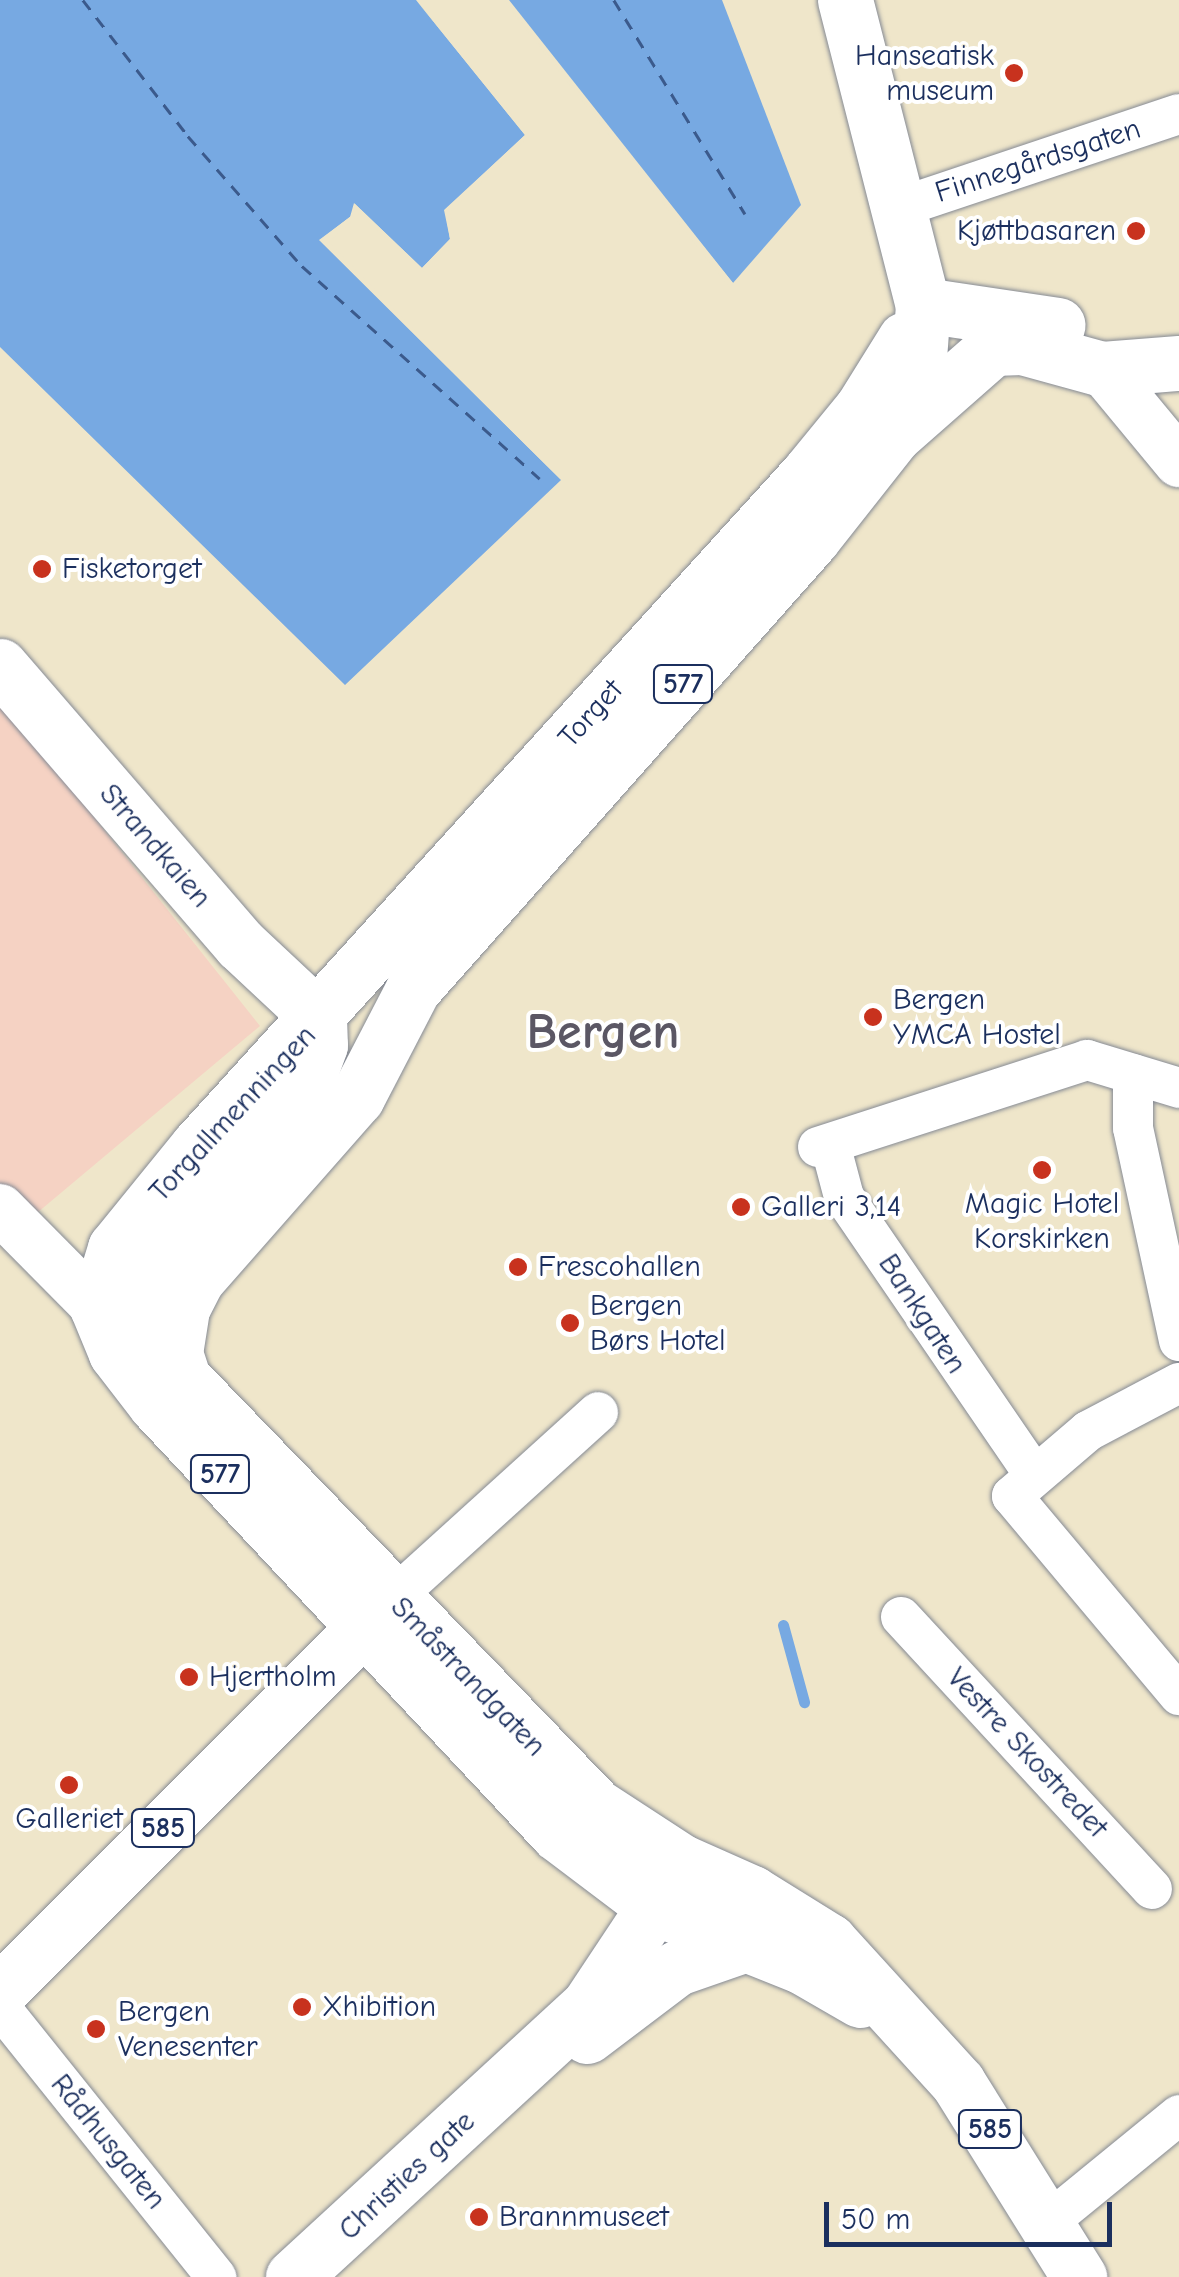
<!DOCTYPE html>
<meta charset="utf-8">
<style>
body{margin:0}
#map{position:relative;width:1179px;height:2277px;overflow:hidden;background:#efe6ca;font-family:"Comic Neue",sans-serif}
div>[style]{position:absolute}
.built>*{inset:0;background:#f5d2c3}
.water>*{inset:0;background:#77a9e2}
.pier>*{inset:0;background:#efe6ca}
.stream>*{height:11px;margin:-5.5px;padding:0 5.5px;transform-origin:5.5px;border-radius:5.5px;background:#77a9e2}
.ferry>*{height:2.5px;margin-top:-1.25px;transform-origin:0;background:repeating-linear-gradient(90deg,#3b5a8c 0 12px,transparent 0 22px)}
.roads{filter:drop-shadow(0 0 2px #858a94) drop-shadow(0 0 2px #858a94)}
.minor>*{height:40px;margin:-20px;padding:0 20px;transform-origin:20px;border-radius:20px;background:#fff}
.tertiary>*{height:50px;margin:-25px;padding:0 25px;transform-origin:25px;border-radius:25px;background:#fff}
.secondary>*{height:55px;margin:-27.5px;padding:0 27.5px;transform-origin:27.5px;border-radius:27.5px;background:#fff}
.primary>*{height:55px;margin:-27.5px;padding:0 27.5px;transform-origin:27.5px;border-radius:27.5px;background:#fff}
.dots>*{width:28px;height:28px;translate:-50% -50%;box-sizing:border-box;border:5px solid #fff;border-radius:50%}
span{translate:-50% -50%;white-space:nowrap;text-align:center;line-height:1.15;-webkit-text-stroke:8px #fff;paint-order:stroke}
.shield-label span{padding:2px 8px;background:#fff;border:2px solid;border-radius:8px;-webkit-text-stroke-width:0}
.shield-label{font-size:28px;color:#1b2f5e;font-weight:700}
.poi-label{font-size:30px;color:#1b2f5e}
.right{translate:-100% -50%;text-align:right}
.left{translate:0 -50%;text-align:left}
.street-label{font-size:30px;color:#1b2f5e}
.town-label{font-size:50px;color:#5b5764;font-weight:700}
.scale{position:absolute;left:824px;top:2202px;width:288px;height:45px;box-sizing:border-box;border:5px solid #1b2f5e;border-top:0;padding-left:12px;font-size:30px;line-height:35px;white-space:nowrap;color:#1b2f5e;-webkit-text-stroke:8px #fff;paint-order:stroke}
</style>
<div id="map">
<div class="built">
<i style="clip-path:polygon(0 699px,260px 1026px,0 1244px)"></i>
</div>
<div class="water">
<i style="clip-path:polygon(0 0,416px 0,525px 135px,445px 210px,450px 239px,422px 268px,355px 204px,351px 216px,320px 240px,561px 480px,345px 685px,0 347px)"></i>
<i style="clip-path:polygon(509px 0,722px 0,801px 205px,733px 283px)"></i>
</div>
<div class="pier">
<i style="clip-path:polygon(416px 0,530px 136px,450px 212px,455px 241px,424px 272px,355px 211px,354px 219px,329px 242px,561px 480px,319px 240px,350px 217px,354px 203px,422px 268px,450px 239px,444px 210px,525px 135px)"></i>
<i style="clip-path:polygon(504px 0,733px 283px,729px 287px,505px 3px)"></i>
</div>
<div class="stream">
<i style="left:783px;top:1625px;width:80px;rotate:74.7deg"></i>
</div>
<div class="ferry">
<i style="left:83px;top:0;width:172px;rotate:52.3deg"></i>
<i style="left:188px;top:136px;width:173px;rotate:48.8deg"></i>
<i style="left:302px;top:266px;width:319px;rotate:41.8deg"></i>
<i style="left:614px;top:0;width:251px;rotate:58.5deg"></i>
</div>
<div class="roads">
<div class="minor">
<i style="left:898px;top:208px;width:296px;rotate:-18.5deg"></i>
<i style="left:1133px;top:1074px;width:54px;rotate:90deg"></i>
<i style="left:1133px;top:1128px;width:218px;rotate:77.8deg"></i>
<i style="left:830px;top:1144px;width:55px;rotate:75.2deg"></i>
<i style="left:844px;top:1197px;width:336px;rotate:55.6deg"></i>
<i style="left:818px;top:1147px;width:283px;rotate:-17.9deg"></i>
<i style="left:1087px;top:1060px;width:96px;rotate:16.9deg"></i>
<i style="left:1179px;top:1383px;width:103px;rotate:152.2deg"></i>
<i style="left:1088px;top:1431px;width:100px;rotate:139.5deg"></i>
<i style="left:1012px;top:1496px;width:260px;rotate:50deg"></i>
<i style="left:392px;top:1599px;width:278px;rotate:-42.2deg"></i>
<i style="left:901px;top:1617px;width:370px;rotate:47.3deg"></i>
<i style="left:0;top:2007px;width:346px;rotate:51.3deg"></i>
<i style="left:1048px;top:2222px;width:169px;rotate:-39.2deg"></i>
</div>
<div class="tertiary">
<i style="left:1102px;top:369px;width:121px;rotate:50.4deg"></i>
<i style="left:0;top:1209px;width:138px;rotate:45.3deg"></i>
</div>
<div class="secondary">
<i style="left:923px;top:305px;width:136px;rotate:8.4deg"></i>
<i style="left:894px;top:435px;width:132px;rotate:-41.3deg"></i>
<i style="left:993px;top:348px;width:29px;rotate:-2deg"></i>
<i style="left:1022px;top:347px;width:83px;rotate:15.4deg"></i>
<i style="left:1102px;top:369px;width:77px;rotate:-4.5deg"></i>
<i style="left:0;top:666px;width:367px;rotate:49.2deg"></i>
<i style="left:240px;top:944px;width:108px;rotate:43.1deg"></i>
<i style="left:319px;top:1018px;width:27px;rotate:88deg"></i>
<i style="left:320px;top:1045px;width:47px;rotate:110deg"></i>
<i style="left:304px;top:1089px;width:201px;rotate:131deg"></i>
<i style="left:172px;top:1241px;width:35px;rotate:119deg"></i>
<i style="left:155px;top:1272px;width:33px;rotate:99deg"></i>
<i style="left:150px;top:1305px;width:39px;rotate:77deg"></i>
<i style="left:159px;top:1343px;width:42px;rotate:55.6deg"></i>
</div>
<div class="primary">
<i style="left:845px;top:0;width:315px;rotate:75.7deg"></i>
<i style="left:923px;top:305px;width:67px;rotate:94.3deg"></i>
<i style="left:918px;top:372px;width:67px;rotate:110.9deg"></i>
<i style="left:894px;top:435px;width:132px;rotate:128.3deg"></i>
<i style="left:812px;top:539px;width:601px;rotate:131.56deg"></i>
<i style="left:413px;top:989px;width:122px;rotate:117.4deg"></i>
<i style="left:357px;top:1097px;width:242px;rotate:131.3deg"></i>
<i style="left:197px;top:1279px;width:34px;rotate:117deg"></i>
<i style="left:182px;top:1309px;width:45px;rotate:99deg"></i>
<i style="left:175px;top:1353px;width:26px;rotate:72deg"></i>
<i style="left:183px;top:1378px;width:595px;rotate:46.02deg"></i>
<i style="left:596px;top:1806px;width:103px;rotate:33.1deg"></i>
<i style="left:682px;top:1862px;width:77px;rotate:23.9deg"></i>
<i style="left:752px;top:1893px;width:91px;rotate:31.9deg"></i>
<i style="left:829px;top:1941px;width:192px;rotate:47.7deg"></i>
<i style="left:958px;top:2083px;width:229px;rotate:58deg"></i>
<i style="left:0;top:1991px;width:512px;rotate:-45deg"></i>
<i style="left:860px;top:2000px;width:68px;rotate:-150deg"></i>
<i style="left:801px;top:1966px;width:156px;rotate:-158.2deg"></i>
<i style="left:656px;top:1908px;width:124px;rotate:-142.9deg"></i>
<i style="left:557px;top:1833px;width:587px;rotate:-133.13deg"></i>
<i style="left:156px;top:1405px;width:66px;rotate:-127.6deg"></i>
<i style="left:116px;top:1353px;width:50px;rotate:-112.4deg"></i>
<i style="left:97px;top:1307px;width:62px;rotate:-73deg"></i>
<i style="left:115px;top:1248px;width:132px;rotate:-50.9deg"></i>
<i style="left:198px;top:1146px;width:908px;rotate:-47.77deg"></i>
<i style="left:808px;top:474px;width:85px;rotate:-50.7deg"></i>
<i style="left:862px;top:408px;width:81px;rotate:-58.1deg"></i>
<i style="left:587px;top:2036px;width:113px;rotate:-37.1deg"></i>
<i style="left:677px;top:1968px;width:70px;rotate:-19.2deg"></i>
<i style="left:293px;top:2277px;width:401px;rotate:-42.6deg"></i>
<i style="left:588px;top:2006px;width:154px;rotate:-56.4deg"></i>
</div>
</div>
<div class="dots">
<i style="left:1014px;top:73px;background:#c8321e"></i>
<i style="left:1136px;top:231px;background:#c8321e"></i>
<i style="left:42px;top:569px;background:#c8321e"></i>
<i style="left:873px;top:1017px;background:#c8321e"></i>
<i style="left:1042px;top:1170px;background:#c8321e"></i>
<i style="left:741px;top:1207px;background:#c8321e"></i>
<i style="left:518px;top:1267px;background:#c8321e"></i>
<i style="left:570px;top:1323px;background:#c8321e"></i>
<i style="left:189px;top:1677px;background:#c8321e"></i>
<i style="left:69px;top:1785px;background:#c8321e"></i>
<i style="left:302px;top:2007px;background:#c8321e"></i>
<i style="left:96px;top:2029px;background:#c8321e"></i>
<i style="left:479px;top:2217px;background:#c8321e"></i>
</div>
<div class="shield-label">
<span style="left:683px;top:684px">577</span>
<span style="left:220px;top:1474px">577</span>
<span style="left:163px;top:1828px">585</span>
<span style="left:990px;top:2129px">585</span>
</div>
<div class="poi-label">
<span class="right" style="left:994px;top:73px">Hanseatisk<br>museum</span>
<span class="right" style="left:1116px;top:231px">Kjøttbasaren</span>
<span class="left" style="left:62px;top:569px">Fisketorget</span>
<span class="left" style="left:893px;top:1017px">Bergen<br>YMCA Hostel</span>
<span style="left:1042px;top:1221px">Magic Hotel<br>Korskirken</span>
<span class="left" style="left:761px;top:1207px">Galleri 3,14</span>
<span class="left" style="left:538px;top:1267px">Frescohallen</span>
<span class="left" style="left:590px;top:1323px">Bergen<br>Børs Hotel</span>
<span class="left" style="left:209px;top:1677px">Hjertholm</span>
<span style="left:69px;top:1819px">Galleriet</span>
<span class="left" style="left:322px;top:2007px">Xhibition</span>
<span class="left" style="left:118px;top:2029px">Bergen<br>Venesenter</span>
<span class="left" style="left:499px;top:2217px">Brannmuseet</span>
</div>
<div class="street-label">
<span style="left:1038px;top:161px;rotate:-18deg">Finnegårdsgaten</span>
<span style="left:591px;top:714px;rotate:-48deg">Torget</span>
<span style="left:155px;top:846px;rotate:49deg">Strandkaien</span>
<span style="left:233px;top:1114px;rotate:-47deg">Torgallmenningen</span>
<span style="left:922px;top:1314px;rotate:57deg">Bankgaten</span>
<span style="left:468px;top:1677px;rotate:46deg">Småstrandgaten</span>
<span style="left:1027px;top:1753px;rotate:47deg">Vestre Skostredet</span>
<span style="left:108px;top:2142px;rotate:51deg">Rådhusgaten</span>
<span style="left:407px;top:2176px;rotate:-43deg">Christies gate</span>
</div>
<div class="town-label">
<span style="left:603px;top:1033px">Bergen</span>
</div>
<div class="scale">50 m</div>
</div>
